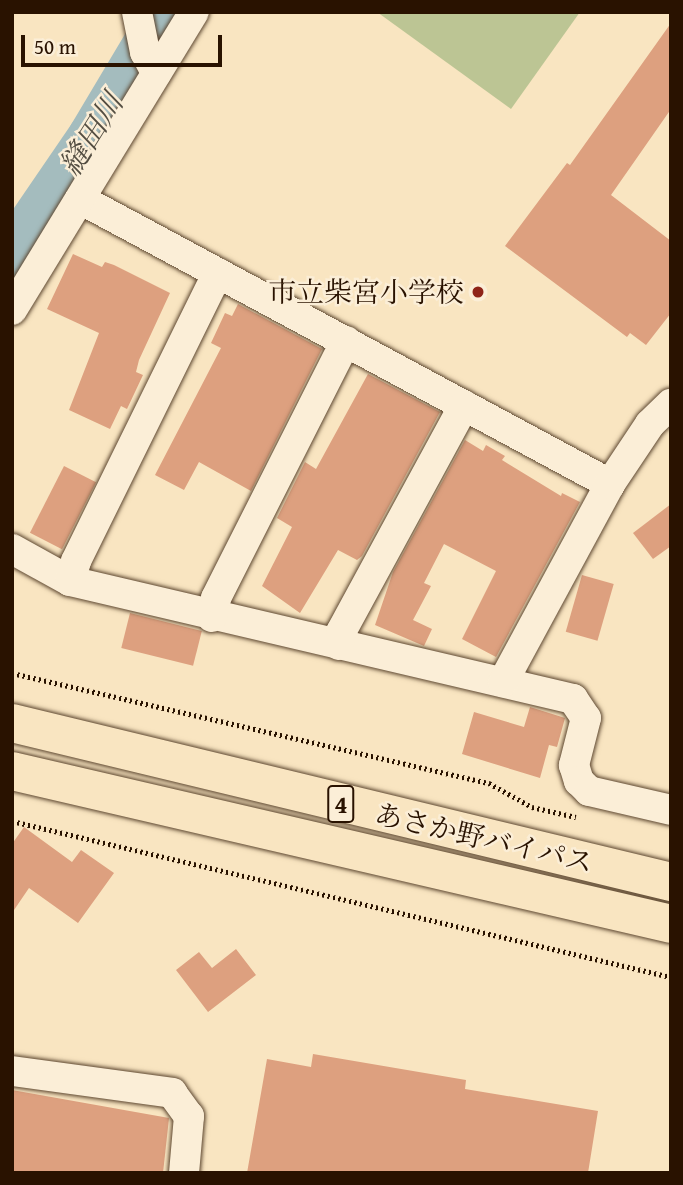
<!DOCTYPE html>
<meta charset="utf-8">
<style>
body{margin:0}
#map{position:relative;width:683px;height:1185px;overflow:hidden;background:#f9e5c1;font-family:"Gentium Book Plus","Noto Serif JP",serif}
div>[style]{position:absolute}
.green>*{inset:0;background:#bcc594}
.river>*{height:49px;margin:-24.5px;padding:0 24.5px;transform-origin:24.5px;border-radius:24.5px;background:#a4bcbe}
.building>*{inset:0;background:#dda07f;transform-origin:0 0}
.path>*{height:4.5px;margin-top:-2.25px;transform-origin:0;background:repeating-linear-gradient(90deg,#291200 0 2px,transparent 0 5.5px)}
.roads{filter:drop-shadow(0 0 2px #5d4730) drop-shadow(0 0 2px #5d4730)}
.minor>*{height:30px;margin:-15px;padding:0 15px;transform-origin:15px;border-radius:15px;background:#fbeed7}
.highway>*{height:38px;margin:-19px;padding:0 19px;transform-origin:19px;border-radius:19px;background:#f9e5c1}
.dots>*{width:19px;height:19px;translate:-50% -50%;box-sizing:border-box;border:4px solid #fbeed7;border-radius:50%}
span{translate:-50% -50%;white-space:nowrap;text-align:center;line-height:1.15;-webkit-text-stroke:5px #fbeed7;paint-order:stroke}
.shield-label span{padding:2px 5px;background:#fbeed7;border:2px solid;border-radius:5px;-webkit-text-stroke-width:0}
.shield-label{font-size:26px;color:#291200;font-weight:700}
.poi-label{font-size:28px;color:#291200}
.right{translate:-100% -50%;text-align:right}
.street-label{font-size:28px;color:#291200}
.water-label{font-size:30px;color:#544e42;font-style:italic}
.frame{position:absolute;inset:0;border:14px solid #291200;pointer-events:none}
.scale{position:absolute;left:21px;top:35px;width:201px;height:32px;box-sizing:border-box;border:4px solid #291200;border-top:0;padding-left:9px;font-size:21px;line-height:24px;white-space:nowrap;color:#291200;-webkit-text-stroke:5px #fbeed7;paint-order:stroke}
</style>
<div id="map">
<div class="green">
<i style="clip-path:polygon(377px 12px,580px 12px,511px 109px)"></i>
</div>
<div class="river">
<i style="left:12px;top:253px;width:142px;rotate:-55.6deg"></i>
<i style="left:92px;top:136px;width:144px;rotate:-59.2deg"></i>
</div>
<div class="building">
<i style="clip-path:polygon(671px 23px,671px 109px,611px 195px,671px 241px,671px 313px,646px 345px,630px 333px,627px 337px,505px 246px,567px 163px,570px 165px)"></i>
<i style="clip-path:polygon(73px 254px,102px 267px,105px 262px,114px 265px,170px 293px,139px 360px,136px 372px,143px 375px,127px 409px,121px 406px,110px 429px,69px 410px,99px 333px,47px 309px)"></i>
<i style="clip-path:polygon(238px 304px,322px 349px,251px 491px,199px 462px,184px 490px,155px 475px,221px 348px,211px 343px,225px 313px,232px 316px)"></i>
<i style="clip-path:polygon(368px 374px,440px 412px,362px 556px,357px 560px,338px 550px,300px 613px,262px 586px,292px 527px,277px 518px,305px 462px,316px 469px)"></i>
<i style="clip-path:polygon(465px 440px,483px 451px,486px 445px,505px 456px,502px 460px,561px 496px,562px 493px,580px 502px,496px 657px,462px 639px,496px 571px,444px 544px,424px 583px,431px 586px,413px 620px,432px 629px,424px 646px,375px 625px,393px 572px)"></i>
<i style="left:64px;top:466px;width:36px;height:75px;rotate:27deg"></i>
<i style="clip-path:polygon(671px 504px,671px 546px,653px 559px,633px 533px)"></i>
<i style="left:582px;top:575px;width:33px;height:59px;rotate:16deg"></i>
<i style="left:130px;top:613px;width:74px;height:36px;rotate:14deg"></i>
<i style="clip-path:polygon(530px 707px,565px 718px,557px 747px,549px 745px,540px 778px,462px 754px,474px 712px,524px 727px)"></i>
<i style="clip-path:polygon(24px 827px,72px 862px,81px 850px,114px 873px,78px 923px,29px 888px,12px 913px,12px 844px)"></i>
<i style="clip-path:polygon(236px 949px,256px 975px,208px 1012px,176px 970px,199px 952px,212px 968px)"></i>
<i style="clip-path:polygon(313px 1054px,466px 1080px,465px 1089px,598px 1111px,588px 1173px,247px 1173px,267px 1059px,311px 1067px)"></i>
<i style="clip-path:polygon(12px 1090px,169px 1118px,163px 1173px,12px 1173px)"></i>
</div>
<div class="path">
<i style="left:12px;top:673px;width:490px;rotate:13deg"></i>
<i style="left:489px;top:783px;width:49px;rotate:29.2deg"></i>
<i style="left:532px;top:807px;width:45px;rotate:12.8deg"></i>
<i style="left:12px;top:821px;width:677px;rotate:13.32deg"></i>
</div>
<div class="roads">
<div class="minor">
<i style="left:137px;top:12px;width:41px;rotate:78.7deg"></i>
<i style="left:145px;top:52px;width:24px;rotate:62deg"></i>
<i style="left:80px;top:199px;width:602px;rotate:28.27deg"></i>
<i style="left:12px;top:310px;width:349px;rotate:-58.6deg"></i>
<i style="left:12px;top:549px;width:66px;rotate:28.9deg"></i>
<i style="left:70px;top:581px;width:517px;rotate:13.2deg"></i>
<i style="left:573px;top:699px;width:23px;rotate:56deg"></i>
<i style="left:586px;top:718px;width:49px;rotate:104.3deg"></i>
<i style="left:574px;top:765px;width:17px;rotate:73deg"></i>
<i style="left:579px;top:781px;width:14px;rotate:45deg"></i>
<i style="left:589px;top:791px;width:84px;rotate:13deg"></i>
<i style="left:70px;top:581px;width:21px;rotate:-73deg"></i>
<i style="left:76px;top:561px;width:321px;rotate:-63.8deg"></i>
<i style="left:212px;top:617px;width:19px;rotate:-78deg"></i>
<i style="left:216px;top:598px;width:288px;rotate:-63.2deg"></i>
<i style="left:339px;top:645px;width:13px;rotate:-81deg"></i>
<i style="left:341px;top:632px;width:258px;rotate:-61.5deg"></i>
<i style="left:503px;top:682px;width:225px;rotate:-61.6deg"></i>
<i style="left:610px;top:484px;width:72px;rotate:-56.3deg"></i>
<i style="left:650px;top:424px;width:29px;rotate:-44deg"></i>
<i style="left:12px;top:1071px;width:162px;rotate:7.8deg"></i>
<i style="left:172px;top:1093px;width:29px;rotate:54deg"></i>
<i style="left:189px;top:1116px;width:57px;rotate:95deg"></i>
</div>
<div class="highway">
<i style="left:12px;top:723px;width:678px;rotate:13.56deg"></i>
<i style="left:12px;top:771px;width:677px;rotate:13.07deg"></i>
</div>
</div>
<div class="dots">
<i style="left:478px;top:292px;background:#8f2418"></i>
</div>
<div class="shield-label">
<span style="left:341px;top:804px">4</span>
</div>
<div class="poi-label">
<span class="right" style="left:464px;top:292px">市立柴宮小学校</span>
</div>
<div class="street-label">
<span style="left:484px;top:838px;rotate:13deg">あさか野バイパス</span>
</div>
<div class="water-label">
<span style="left:91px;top:134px;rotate:-58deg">縫田川</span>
</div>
<div class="frame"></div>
<div class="scale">50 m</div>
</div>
